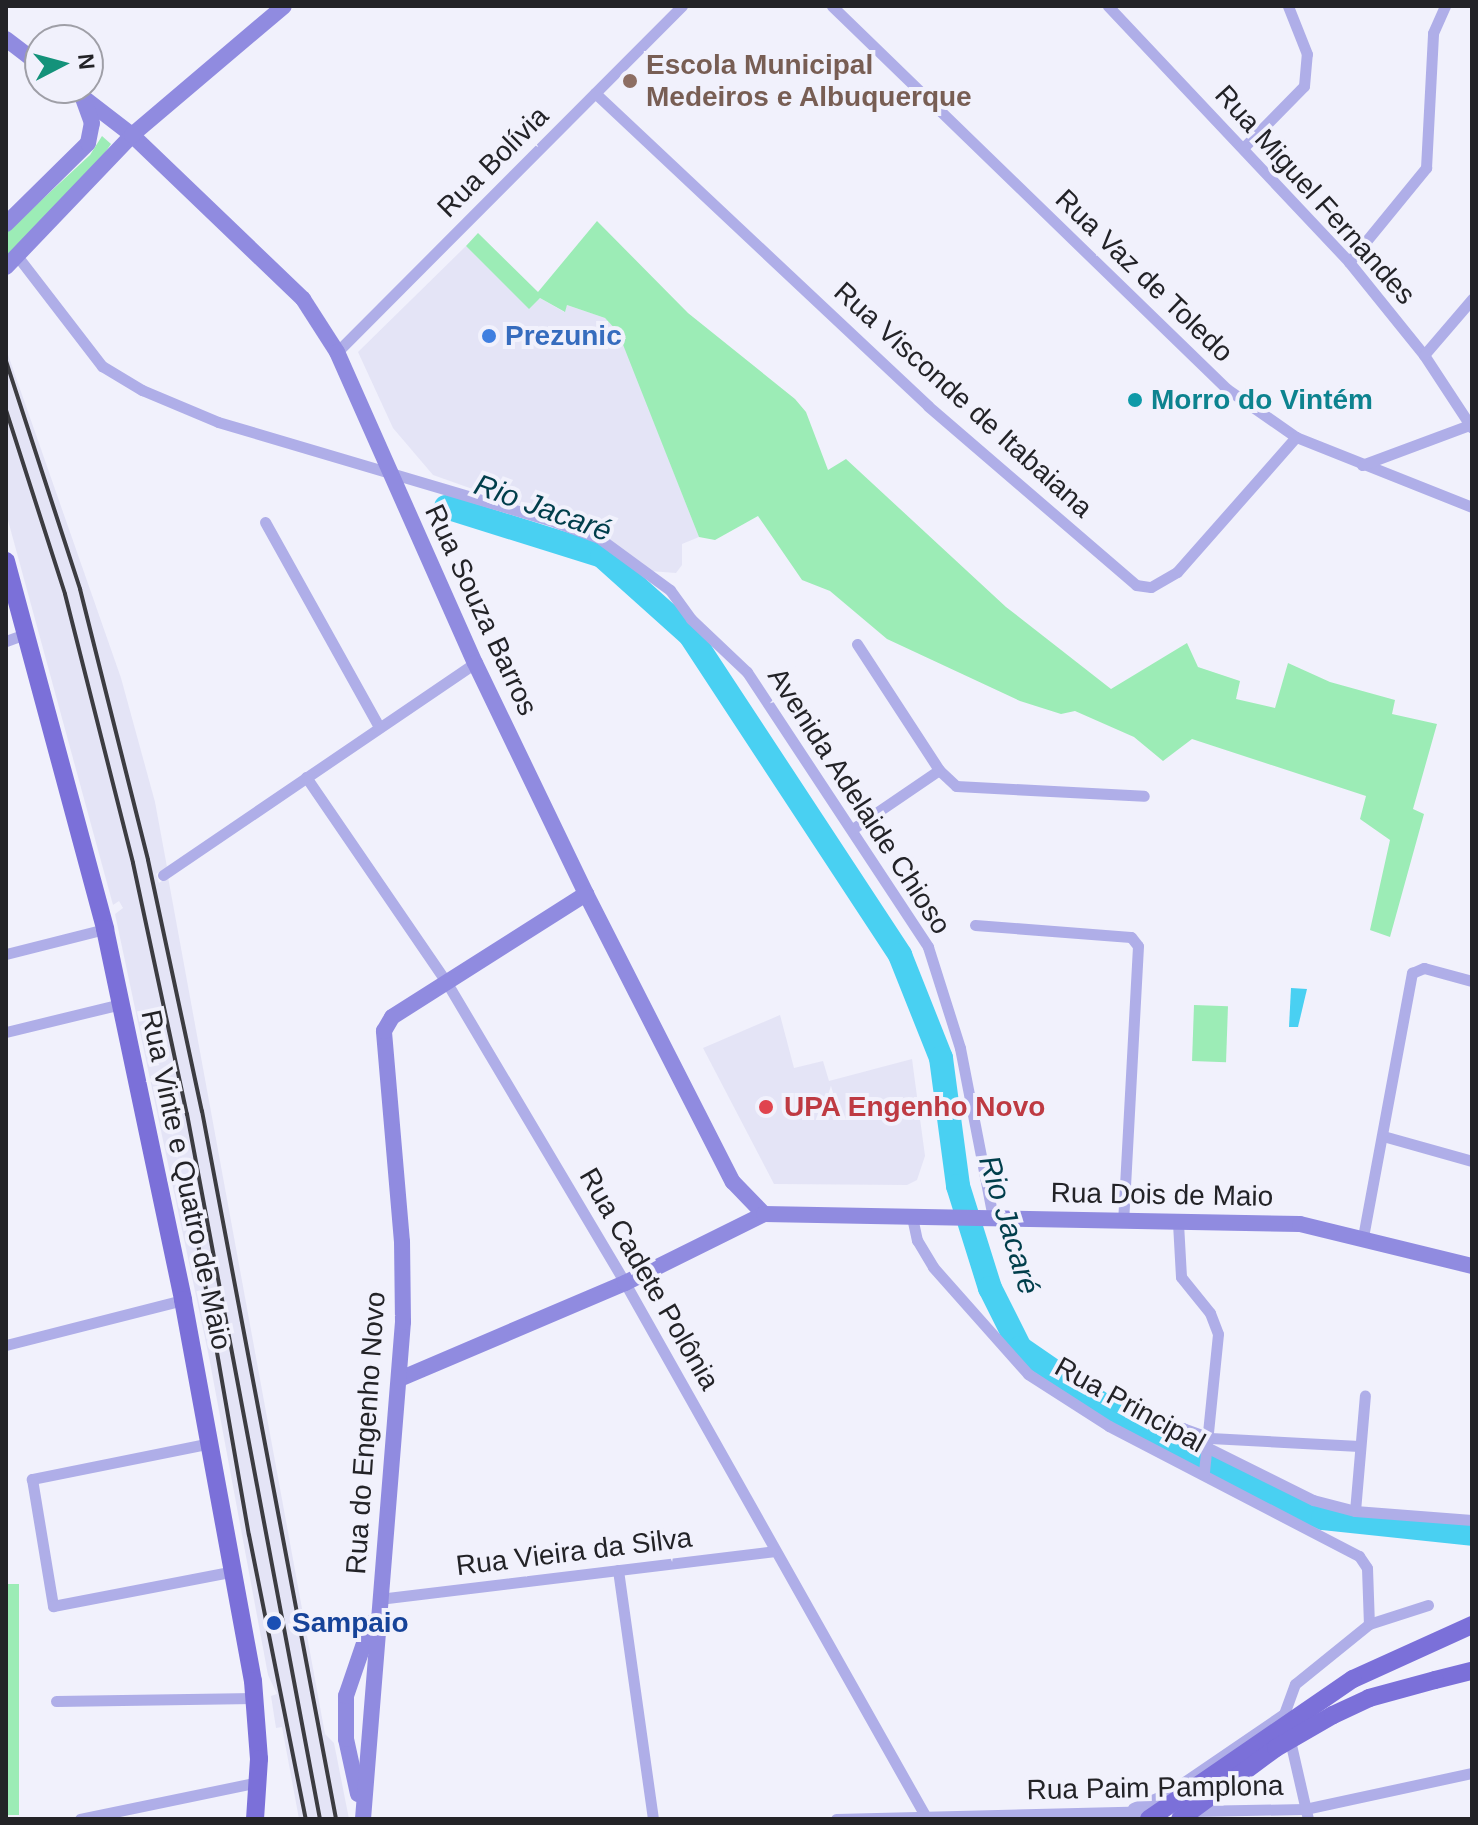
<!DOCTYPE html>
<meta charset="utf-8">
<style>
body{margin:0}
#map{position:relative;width:1478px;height:1825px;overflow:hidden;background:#f1f1fc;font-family:Arial,sans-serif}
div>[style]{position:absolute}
.built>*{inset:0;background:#e4e4f6}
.green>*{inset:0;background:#9cecb6;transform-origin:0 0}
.water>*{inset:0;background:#49d0f2}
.river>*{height:24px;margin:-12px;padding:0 12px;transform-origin:12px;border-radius:12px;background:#49d0f2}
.street>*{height:11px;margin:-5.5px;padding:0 5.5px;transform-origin:5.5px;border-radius:5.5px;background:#afaee8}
.secondary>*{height:16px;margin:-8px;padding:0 8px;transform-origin:8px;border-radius:8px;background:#908be0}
.primary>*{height:18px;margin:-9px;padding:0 9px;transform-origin:9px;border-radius:9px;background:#7b70d9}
.rail>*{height:4px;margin:-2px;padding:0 2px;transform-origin:2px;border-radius:2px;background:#3c3c41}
.primary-bridge>*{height:18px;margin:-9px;padding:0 9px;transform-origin:9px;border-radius:9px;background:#7b70d9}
.dots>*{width:22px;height:22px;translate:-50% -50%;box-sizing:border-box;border:4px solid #f1f1fc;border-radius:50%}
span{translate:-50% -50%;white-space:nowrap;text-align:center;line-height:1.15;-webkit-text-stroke:8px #f1f1fc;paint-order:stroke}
.education-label{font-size:28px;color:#785e54;font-weight:700}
.left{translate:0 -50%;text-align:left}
.street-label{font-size:28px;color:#232327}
.shop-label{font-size:28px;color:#366cbe;font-weight:700}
.culture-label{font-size:28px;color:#0d838f;font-weight:700}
.health-label{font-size:28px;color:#be3a42;font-weight:700}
.transit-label{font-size:28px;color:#164399;font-weight:700}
.water-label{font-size:30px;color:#003e4b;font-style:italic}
.frame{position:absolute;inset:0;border:8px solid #232327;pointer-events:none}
.north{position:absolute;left:24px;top:24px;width:80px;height:80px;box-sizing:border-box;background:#f1f1fc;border:2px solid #9f9fa7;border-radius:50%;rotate:84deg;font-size:22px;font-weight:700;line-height:32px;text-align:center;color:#232327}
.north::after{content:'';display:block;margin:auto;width:28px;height:36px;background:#14927a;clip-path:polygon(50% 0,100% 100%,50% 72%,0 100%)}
</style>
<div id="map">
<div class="built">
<i style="clip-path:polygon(466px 246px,529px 308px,540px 298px,564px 312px,567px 305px,605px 318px,619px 332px,699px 537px,682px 544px,682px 565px,676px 573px,650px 571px,589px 530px,433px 475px,393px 428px,358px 352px)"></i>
<i style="clip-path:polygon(6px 349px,121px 678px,155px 802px,167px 867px,156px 874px,159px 883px,168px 877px,325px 1734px,334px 1743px,349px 1819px,299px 1819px,282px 1727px,276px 1728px,271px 1696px,277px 1694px,268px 1675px,209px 1357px,115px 914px,123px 908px,119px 901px,113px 905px,6px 513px)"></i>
<i style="clip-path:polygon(780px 1015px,794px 1068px,823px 1061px,829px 1081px,912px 1059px,925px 1156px,917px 1180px,907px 1185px,774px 1184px,703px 1048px)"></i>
</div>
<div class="green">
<i style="clip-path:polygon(102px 136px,111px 144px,95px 167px,6px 257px,6px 233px,90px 155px)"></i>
<i style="clip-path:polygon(597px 221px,688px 313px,795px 399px,806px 412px,828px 470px,846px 459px,1006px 607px,1111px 689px,1187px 643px,1198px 667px,1240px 681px,1236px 699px,1275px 708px,1288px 663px,1330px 682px,1395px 700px,1392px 714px,1437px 724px,1413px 809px,1424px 814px,1390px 937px,1370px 930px,1390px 840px,1360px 819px,1366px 796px,1192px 739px,1163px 761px,1134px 737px,1075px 711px,1061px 714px,1020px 701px,887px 639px,830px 591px,802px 580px,758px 516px,715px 540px,699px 537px,618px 332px,605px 318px,567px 305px,565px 312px,540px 298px,529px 309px,466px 246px,478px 233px,538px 292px)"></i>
<i style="left:1194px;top:1005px;width:34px;height:56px;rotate:2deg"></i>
<i style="left:6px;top:1584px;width:13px;height:231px"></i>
</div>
<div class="water">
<i style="clip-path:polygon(1291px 988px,1307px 989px,1298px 1027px,1289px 1027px)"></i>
</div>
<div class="river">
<i style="left:446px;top:507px;width:164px;rotate:17.4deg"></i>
<i style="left:602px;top:556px;width:118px;rotate:41.9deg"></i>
<i style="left:690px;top:635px;width:383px;rotate:56.7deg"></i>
<i style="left:900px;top:955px;width:111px;rotate:68.3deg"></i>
<i style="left:941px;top:1058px;width:129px;rotate:82.4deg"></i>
<i style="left:958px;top:1186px;width:107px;rotate:72.6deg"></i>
<i style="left:990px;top:1288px;width:67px;rotate:63.4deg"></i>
<i style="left:1020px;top:1348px;width:104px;rotate:34.5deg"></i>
<i style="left:1106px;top:1407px;width:163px;rotate:29.4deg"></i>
<i style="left:1248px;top:1487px;width:81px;rotate:22.5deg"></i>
<i style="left:1323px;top:1518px;width:150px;rotate:6.1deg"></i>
</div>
<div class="street">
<i style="left:832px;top:6px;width:550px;rotate:44.12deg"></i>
<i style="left:1227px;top:389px;width:84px;rotate:34.8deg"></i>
<i style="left:1296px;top:437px;width:189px;rotate:21.7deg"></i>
<i style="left:1108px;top:6px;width:352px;rotate:46.7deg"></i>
<i style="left:1349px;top:262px;width:119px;rotate:51.1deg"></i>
<i style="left:1424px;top:355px;width:87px;rotate:56.7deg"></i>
<i style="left:595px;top:93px;width:457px;rotate:43.2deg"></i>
<i style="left:928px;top:406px;width:274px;rotate:40.7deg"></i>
<i style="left:1136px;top:585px;width:15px;rotate:8deg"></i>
<i style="left:1151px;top:587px;width:30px;rotate:-30deg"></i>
<i style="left:1177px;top:572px;width:180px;rotate:-48.6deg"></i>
<i style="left:1245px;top:146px;width:84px;rotate:-45.5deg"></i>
<i style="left:1304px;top:86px;width:32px;rotate:-85deg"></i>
<i style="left:1307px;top:54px;width:52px;rotate:-111.6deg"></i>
<i style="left:18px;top:257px;width:138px;rotate:52.4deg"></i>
<i style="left:102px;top:366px;width:47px;rotate:31deg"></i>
<i style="left:142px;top:390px;width:82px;rotate:22.8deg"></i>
<i style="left:218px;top:422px;width:352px;rotate:16.5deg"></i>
<i style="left:555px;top:522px;width:47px;rotate:20deg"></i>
<i style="left:599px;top:538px;width:88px;rotate:36.2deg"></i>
<i style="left:670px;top:590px;width:36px;rotate:54deg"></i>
<i style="left:691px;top:619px;width:77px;rotate:43.4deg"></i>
<i style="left:747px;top:672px;width:329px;rotate:56.6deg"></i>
<i style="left:928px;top:947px;width:106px;rotate:72.4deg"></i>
<i style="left:960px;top:1048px;width:173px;rotate:79deg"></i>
<i style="left:1349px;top:262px;width:122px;rotate:-50.7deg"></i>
<i style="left:1426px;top:168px;width:135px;rotate:-87deg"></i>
<i style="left:1433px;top:33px;width:30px;rotate:-66deg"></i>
<i style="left:337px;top:352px;width:489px;rotate:-45.1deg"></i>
<i style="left:1424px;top:355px;width:74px;rotate:-49.4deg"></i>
<i style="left:1362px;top:465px;width:117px;rotate:-20.4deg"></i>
<i style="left:265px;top:522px;width:232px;rotate:60.9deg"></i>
<i style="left:6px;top:641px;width:23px;rotate:-20deg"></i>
<i style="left:857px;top:644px;width:150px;rotate:56.9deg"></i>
<i style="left:939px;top:770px;width:23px;rotate:43deg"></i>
<i style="left:956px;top:786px;width:188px;rotate:3deg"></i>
<i style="left:306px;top:777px;width:250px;rotate:55.6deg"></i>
<i style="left:447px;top:983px;width:349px;rotate:59.3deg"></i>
<i style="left:625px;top:1283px;width:615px;rotate:60.6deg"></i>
<i style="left:854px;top:828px;width:103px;rotate:-34.3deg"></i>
<i style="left:163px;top:875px;width:377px;rotate:-34.2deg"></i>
<i style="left:975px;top:925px;width:156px;rotate:4.4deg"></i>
<i style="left:1131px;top:937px;width:11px;rotate:52deg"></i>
<i style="left:1138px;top:946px;width:276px;rotate:93.1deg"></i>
<i style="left:6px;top:954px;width:102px;rotate:-14.2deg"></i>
<i style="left:6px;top:1032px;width:118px;rotate:-13.7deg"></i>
<i style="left:1383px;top:1136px;width:92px;rotate:15.7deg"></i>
<i style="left:912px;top:1217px;width:24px;rotate:78deg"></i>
<i style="left:917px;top:1240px;width:31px;rotate:59deg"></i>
<i style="left:933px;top:1267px;width:143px;rotate:48.4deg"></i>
<i style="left:1028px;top:1374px;width:96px;rotate:32.7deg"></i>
<i style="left:1109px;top:1426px;width:282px;rotate:27.5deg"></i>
<i style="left:1359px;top:1556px;width:14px;rotate:56deg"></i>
<i style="left:1367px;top:1568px;width:56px;rotate:88deg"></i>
<i style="left:1178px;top:1223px;width:54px;rotate:86.8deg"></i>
<i style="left:1181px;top:1277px;width:46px;rotate:51.1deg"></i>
<i style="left:1210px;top:1313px;width:22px;rotate:69deg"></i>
<i style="left:1218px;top:1334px;width:140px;rotate:95.8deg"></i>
<i style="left:1363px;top:1237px;width:269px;rotate:-79.5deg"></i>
<i style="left:1412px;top:973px;width:13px;rotate:-23deg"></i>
<i style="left:1424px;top:968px;width:50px;rotate:15.2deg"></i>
<i style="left:6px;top:1345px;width:183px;rotate:-14.3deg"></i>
<i style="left:211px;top:1443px;width:183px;rotate:168.6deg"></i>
<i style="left:32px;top:1479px;width:129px;rotate:80.6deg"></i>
<i style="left:53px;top:1606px;width:185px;rotate:-10.9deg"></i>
<i style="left:1359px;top:1446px;width:149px;rotate:-176.9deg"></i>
<i style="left:1210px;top:1438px;width:29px;rotate:-160deg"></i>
<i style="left:1183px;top:1428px;width:7px;rotate:135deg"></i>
<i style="left:1178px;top:1433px;width:151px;rotate:26.4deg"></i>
<i style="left:1313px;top:1500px;width:43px;rotate:14.7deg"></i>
<i style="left:1355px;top:1511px;width:117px;rotate:4.4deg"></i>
<i style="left:1355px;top:1511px;width:116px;rotate:-85.1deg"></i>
<i style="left:618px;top:1570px;width:251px;rotate:82deg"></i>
<i style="left:379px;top:1599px;width:399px;rotate:-6.9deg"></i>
<i style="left:56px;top:1701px;width:198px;rotate:-0.9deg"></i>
<i style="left:1133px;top:1808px;width:38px;rotate:-23deg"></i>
<i style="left:1168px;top:1793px;width:140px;rotate:-34.3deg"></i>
<i style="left:1192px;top:1811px;width:113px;rotate:-1deg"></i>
<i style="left:1305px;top:1809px;width:171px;rotate:-12.2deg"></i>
<i style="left:80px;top:1819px;width:183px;rotate:-11.7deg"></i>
<i style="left:836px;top:1819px;width:323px;rotate:-1.4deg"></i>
<i style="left:1308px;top:1819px;width:108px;rotate:-102.9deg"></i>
<i style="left:1284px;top:1714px;width:32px;rotate:-70deg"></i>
<i style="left:1295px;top:1684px;width:95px;rotate:-39deg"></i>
<i style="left:1369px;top:1624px;width:62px;rotate:-17.9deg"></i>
</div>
<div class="secondary">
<i style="left:6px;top:39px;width:43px;rotate:37.4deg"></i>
<i style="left:71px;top:88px;width:77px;rotate:37.6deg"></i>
<i style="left:132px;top:135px;width:237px;rotate:43.8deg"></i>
<i style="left:303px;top:299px;width:63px;rotate:57.3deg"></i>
<i style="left:337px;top:352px;width:340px;rotate:66.1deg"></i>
<i style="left:475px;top:663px;width:256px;rotate:64.3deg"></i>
<i style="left:586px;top:894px;width:323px;rotate:63deg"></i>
<i style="left:733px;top:1182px;width:45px;rotate:45.9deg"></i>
<i style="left:6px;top:224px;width:115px;rotate:-44.6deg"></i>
<i style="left:88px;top:143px;width:20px;rotate:-79deg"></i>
<i style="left:92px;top:123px;width:29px;rotate:-110deg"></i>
<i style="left:6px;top:267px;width:182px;rotate:-46.3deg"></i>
<i style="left:132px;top:135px;width:199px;rotate:-40.3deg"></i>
<i style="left:402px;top:1378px;width:242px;rotate:-23.1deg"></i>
<i style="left:625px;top:1283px;width:155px;rotate:-26.4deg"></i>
<i style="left:764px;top:1214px;width:536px;rotate:1.07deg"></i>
<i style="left:1300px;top:1224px;width:177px;rotate:13.7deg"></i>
<i style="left:358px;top:1794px;width:56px;rotate:-102.3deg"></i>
<i style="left:346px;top:1739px;width:43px;rotate:-90deg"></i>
<i style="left:346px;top:1696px;width:77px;rotate:-71.1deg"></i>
<i style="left:363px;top:1819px;width:499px;rotate:-85.4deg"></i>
<i style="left:403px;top:1322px;width:80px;rotate:-90.7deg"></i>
<i style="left:402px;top:1242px;width:212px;rotate:-94.9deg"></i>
<i style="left:384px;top:1031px;width:16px;rotate:-60deg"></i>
<i style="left:392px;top:1017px;width:230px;rotate:-32.4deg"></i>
</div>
<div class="primary">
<i style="left:6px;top:561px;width:381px;rotate:74.9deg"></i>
<i style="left:105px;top:929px;width:379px;rotate:78.1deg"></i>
<i style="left:183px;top:1300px;width:387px;rotate:79.6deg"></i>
<i style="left:253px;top:1681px;width:78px;rotate:85.6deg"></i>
<i style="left:259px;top:1759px;width:60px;rotate:93.8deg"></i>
<i style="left:1353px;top:1679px;width:131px;rotate:-24.4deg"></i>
<i style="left:1435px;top:1680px;width:38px;rotate:-14deg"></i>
</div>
<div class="rail">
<i style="left:6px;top:361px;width:240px;rotate:72deg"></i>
<i style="left:80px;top:589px;width:279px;rotate:75.9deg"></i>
<i style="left:148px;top:860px;width:257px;rotate:77.9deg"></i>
<i style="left:202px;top:1111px;width:721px;rotate:79.28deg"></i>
<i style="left:6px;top:410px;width:193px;rotate:72.2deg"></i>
<i style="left:65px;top:594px;width:277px;rotate:75.8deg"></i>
<i style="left:133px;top:863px;width:257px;rotate:77.9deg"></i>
<i style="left:187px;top:1114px;width:717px;rotate:79.32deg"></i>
<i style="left:189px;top:1192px;width:348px;rotate:80.1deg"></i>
<i style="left:249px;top:1535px;width:290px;rotate:78.7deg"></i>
</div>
<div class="primary-bridge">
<i style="left:1149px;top:1819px;width:247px;rotate:-34.5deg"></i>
<i style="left:1180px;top:1819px;width:119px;rotate:-36.5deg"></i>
<i style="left:1276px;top:1748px;width:66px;rotate:-30.1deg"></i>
<i style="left:1333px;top:1715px;width:40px;rotate:-25deg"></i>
<i style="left:1369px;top:1698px;width:68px;rotate:-15.3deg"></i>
</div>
<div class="dots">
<i style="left:630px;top:81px;background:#8d6e63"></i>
<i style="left:489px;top:336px;background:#3f7fe0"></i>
<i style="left:1135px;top:400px;background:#0f9aa8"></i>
<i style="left:766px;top:1107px;background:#e0444e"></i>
<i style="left:274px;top:1623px;background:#1a4fb4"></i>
</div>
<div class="education-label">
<span class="left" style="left:646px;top:81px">Escola Municipal<br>Medeiros e Albuquerque</span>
</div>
<div class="street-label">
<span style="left:493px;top:162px;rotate:-45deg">Rua Bolívia</span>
<span style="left:1315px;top:195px;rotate:48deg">Rua Miguel Fernandes</span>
<span style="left:1144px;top:276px;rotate:44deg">Rua Vaz de Toledo</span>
<span style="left:963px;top:400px;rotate:42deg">Rua Visconde de Itabaiana</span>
<span style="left:481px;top:610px;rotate:65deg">Rua Souza Barros</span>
<span style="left:859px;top:801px;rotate:57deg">Avenida Adelaide Chioso</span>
<span style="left:186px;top:1180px;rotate:78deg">Rua Vinte e Quatro de Maio</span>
<span style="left:1162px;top:1195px;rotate:1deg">Rua Dois de Maio</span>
<span style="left:649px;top:1279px;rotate:60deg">Rua Cadete Polônia</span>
<span style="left:1130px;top:1405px;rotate:29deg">Rua Principal</span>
<span style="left:366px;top:1433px;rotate:-86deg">Rua do Engenho Novo</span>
<span style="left:574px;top:1552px;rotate:-7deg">Rua Vieira da Silva</span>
<span style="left:1155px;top:1788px;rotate:-1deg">Rua Paim Pamplona</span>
</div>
<div class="shop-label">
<span class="left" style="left:505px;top:336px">Prezunic</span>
</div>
<div class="culture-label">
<span class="left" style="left:1151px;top:400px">Morro do Vintém</span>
</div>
<div class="health-label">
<span class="left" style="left:784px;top:1107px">UPA Engenho Novo</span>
</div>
<div class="transit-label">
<span class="left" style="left:292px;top:1623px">Sampaio</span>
</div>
<div class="water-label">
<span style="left:543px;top:508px;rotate:20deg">Rio Jacaré</span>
<span style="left:1009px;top:1225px;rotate:73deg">Rio Jacaré</span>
</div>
<div class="frame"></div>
<div class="north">N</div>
</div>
